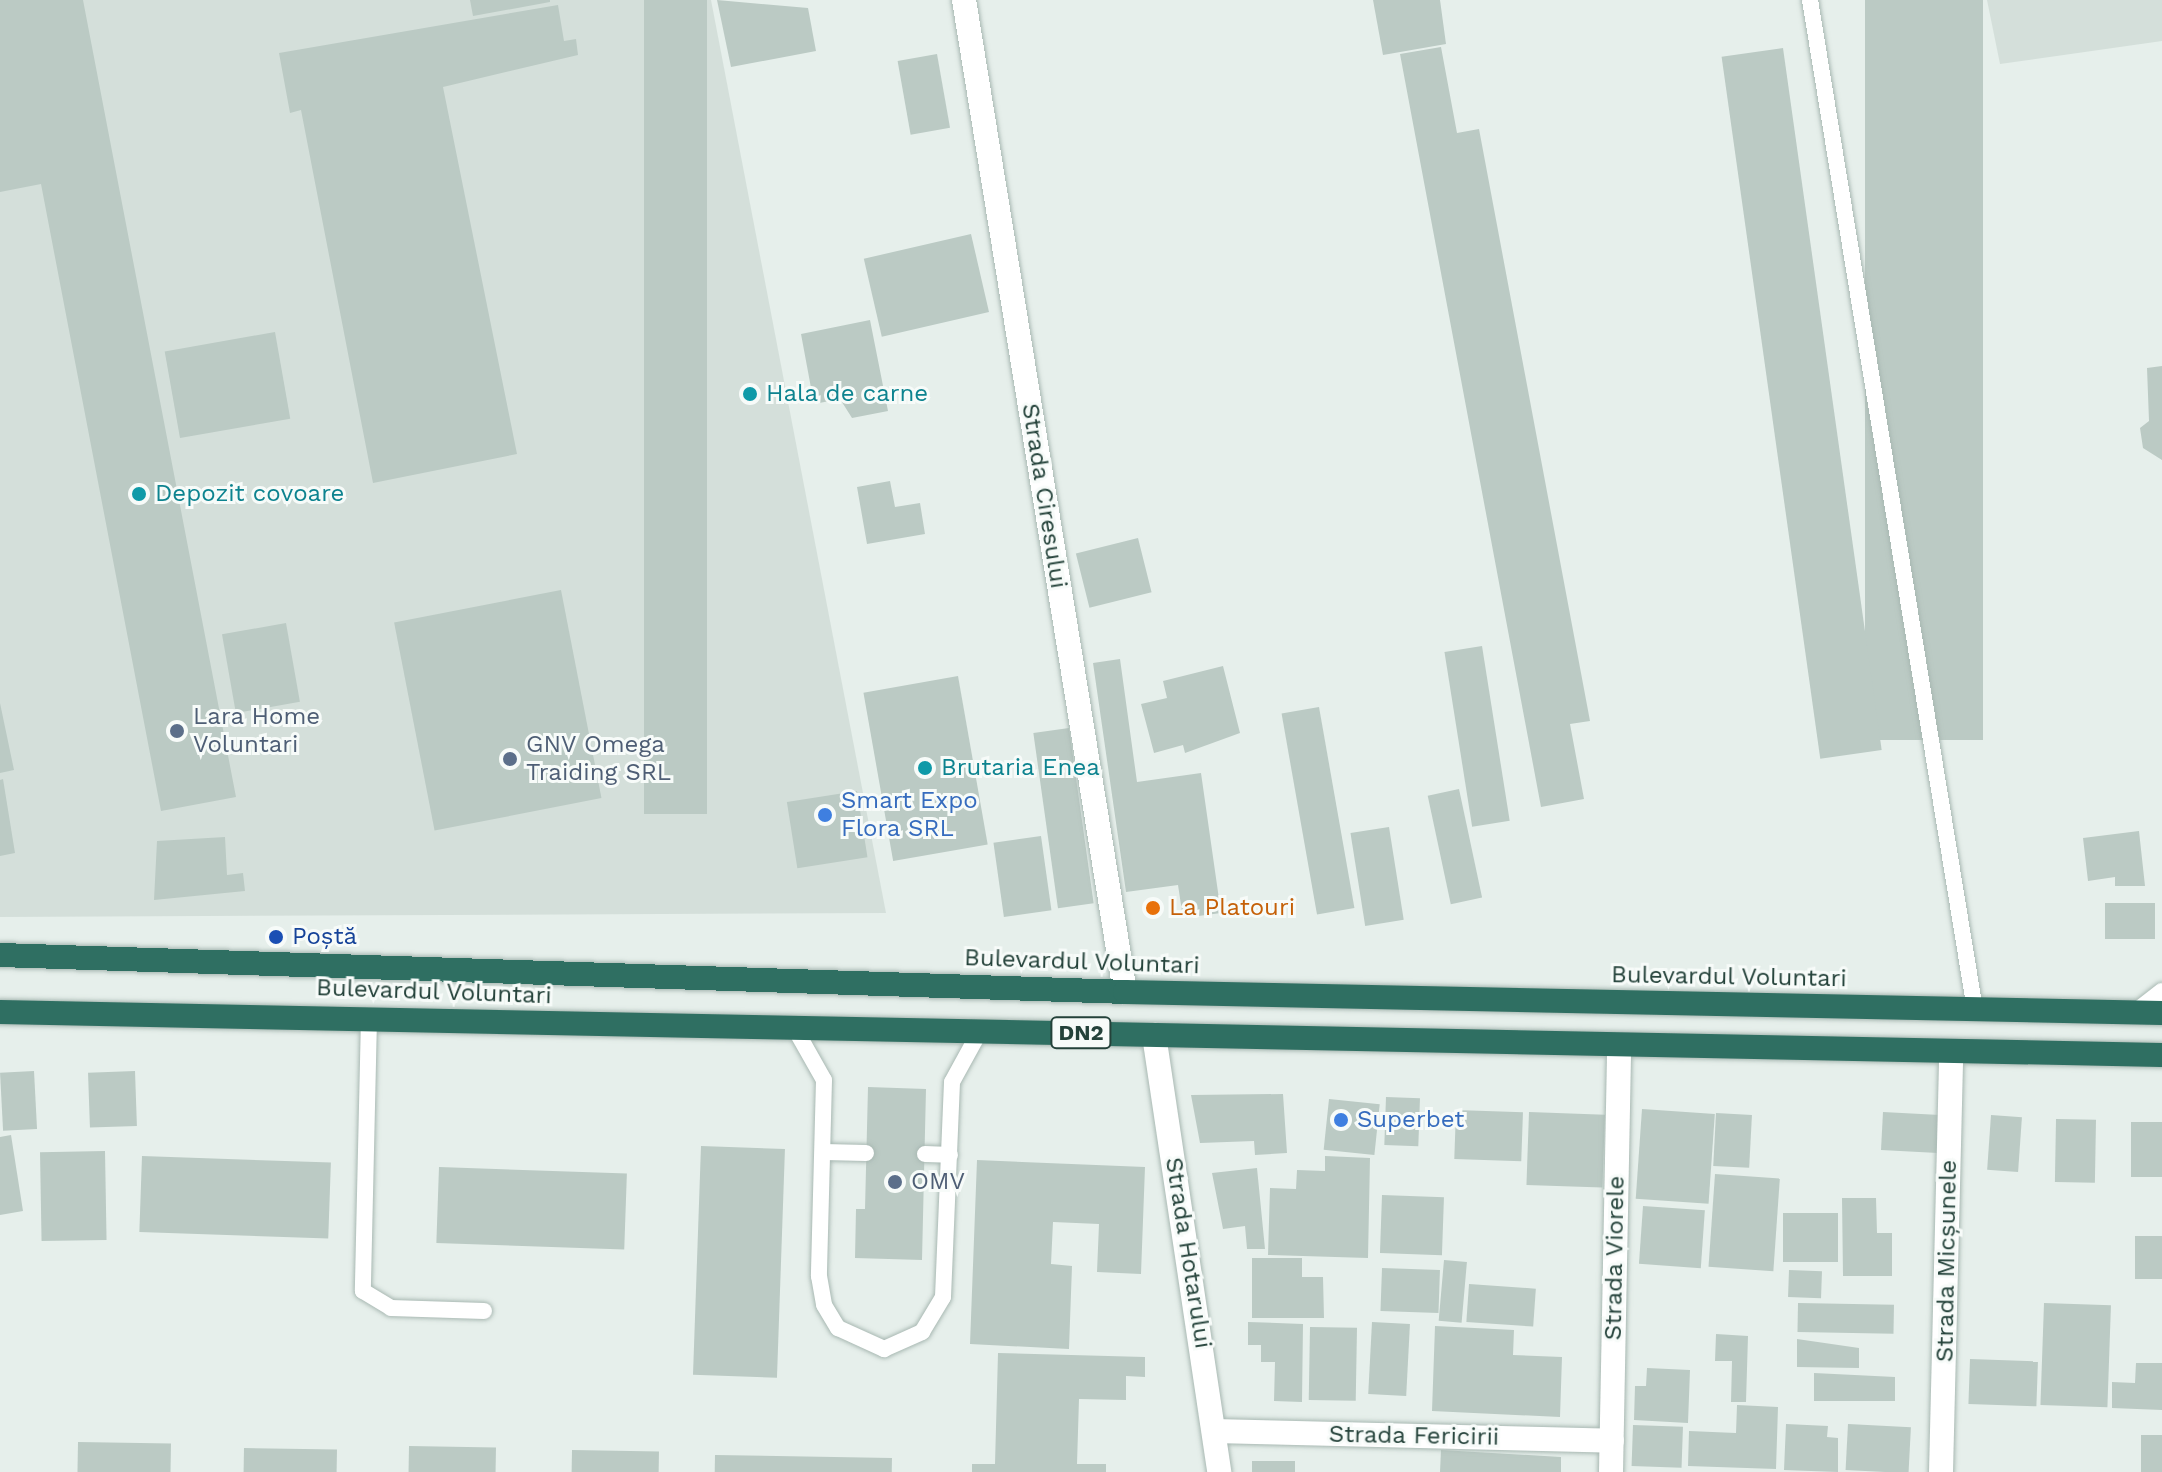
<!DOCTYPE html>
<meta charset="utf-8">
<style>
body{margin:0}
#map{position:relative;width:2162px;height:1472px;overflow:hidden;background:#e6efeb;font-family:"Work Sans",sans-serif}
div>[style]{position:absolute}
.built>*{inset:0;background:#d4dfda}
.building>*{inset:0;background:#bbcac4;transform-origin:0 0}
.roads{filter:drop-shadow(0 0 2px #a8b8b2) drop-shadow(0 0 2px #a8b8b2)}
.lane>*{height:16px;margin:-8px;padding:0 8px;transform-origin:8px;border-radius:8px;background:#fff}
.street>*{height:24px;margin:-12px;padding:0 12px;transform-origin:12px;border-radius:12px;background:#fff}
.secondary>*{height:24px;margin:-12px;padding:0 12px;transform-origin:12px;border-radius:12px;background:#fff}
.highway>*{height:24px;margin:-12px;padding:0 12px;transform-origin:12px;border-radius:12px;background:#2f6f62}
.dots>*{width:22px;height:22px;translate:-50% -50%;box-sizing:border-box;border:4px solid #f7fbf9;border-radius:50%}
span{translate:-50% -50%;white-space:nowrap;text-align:center;line-height:1.15;-webkit-text-stroke:6px #f7fbf9;paint-order:stroke}
.shield-label span{padding:2px 6px;background:#f7fbf9;border:2px solid;border-radius:6px;-webkit-text-stroke-width:0}
.shield-label{font-size:22px;color:#24423a;font-weight:700}
.culture-label{font-size:24px;color:#0d838f}
.left{translate:0 -50%;text-align:left}
.street-label{font-size:24px;color:#24423a}
.service-label{font-size:24px;color:#4e5e75}
.shop-label{font-size:24px;color:#366cbe}
.food-label{font-size:24px;color:#c56008}
.transit-label{font-size:24px;color:#164399}
</style>
<div id="map">
<div class="built">
<i style="clip-path:polygon(0 0,711px 0,886px 913px,0 917px)"></i>
<i style="clip-path:polygon(1987px 0,2162px 0,2162px 41px,2000px 64px)"></i>
</div>
<div class="building">
<i style="clip-path:polygon(0 0,83px 0,236px 797px,161px 811px,41px 184px,0 192px)"></i>
<i style="clip-path:polygon(470px 0,550px 0,550px 2px,473px 16px)"></i>
<i style="left:644px;top:0;width:63px;height:814px"></i>
<i style="clip-path:polygon(717px 0,808px 8px,816px 51px,731px 67px)"></i>
<i style="clip-path:polygon(1373px 0,1440px 0,1446px 44px,1383px 55px)"></i>
<i style="left:1865px;top:0;width:118px;height:740px"></i>
<i style="clip-path:polygon(558px 5px,564px 41px,576px 39px,578px 55px,443px 87px,517px 454px,373px 483px,301px 110px,290px 113px,279px 53px)"></i>
<i style="clip-path:polygon(1441px 47px,1457px 133px,1479px 129px,1590px 721px,1570px 724px,1584px 799px,1541px 807px,1400px 54px)"></i>
<i style="left:1783px;top:48px;width:709px;height:62px;rotate:82deg"></i>
<i style="left:937px;top:54px;width:75px;height:40px;rotate:80deg"></i>
<i style="left:971px;top:234px;width:80px;height:110px;rotate:77deg"></i>
<i style="clip-path:polygon(870px 320px,888px 411px,852px 418px,840px 399px,814px 404px,801px 334px)"></i>
<i style="left:275px;top:332px;width:88px;height:112px;rotate:80deg"></i>
<i style="clip-path:polygon(2162px 366px,2162px 460px,2143px 448px,2140px 428px,2149px 421px,2147px 368px)"></i>
<i style="clip-path:polygon(890px 481px,895px 507px,920px 503px,925px 534px,867px 544px,857px 487px)"></i>
<i style="left:1138px;top:538px;width:56px;height:64px;rotate:76deg"></i>
<i style="left:561px;top:590px;width:212px;height:170px;rotate:79deg"></i>
<i style="left:286px;top:623px;width:80px;height:65px;rotate:80deg"></i>
<i style="left:1482px;top:646px;width:177px;height:38px;rotate:81deg"></i>
<i style="clip-path:polygon(1120px 659px,1137px 782px,1201px 773px,1221px 913px,1183px 918px,1178px 885px,1126px 892px,1093px 663px)"></i>
<i style="clip-path:polygon(1223px 666px,1240px 733px,1185px 753px,1183px 745px,1154px 753px,1141px 704px,1167px 698px,1163px 681px)"></i>
<i style="left:958px;top:676px;width:171px;height:96px;rotate:80deg"></i>
<i style="clip-path:polygon(0 703px,14px 770px,0 773px)"></i>
<i style="left:1319px;top:707px;width:204px;height:38px;rotate:80deg"></i>
<i style="left:1069px;top:728px;width:177px;height:36px;rotate:82deg"></i>
<i style="clip-path:polygon(3px 779px,15px 853px,0 856px,0 780px)"></i>
<i style="left:1459px;top:789px;width:111px;height:32px;rotate:78deg"></i>
<i style="left:857px;top:791px;width:67px;height:71px;rotate:81deg"></i>
<i style="left:1389px;top:827px;width:94px;height:39px;rotate:81deg"></i>
<i style="clip-path:polygon(2139px 831px,2145px 886px,2115px 886px,2115px 877px,2088px 881px,2083px 838px)"></i>
<i style="left:1041px;top:836px;width:75px;height:48px;rotate:82deg"></i>
<i style="clip-path:polygon(225px 837px,227px 875px,243px 873px,245px 891px,154px 900px,157px 841px)"></i>
<i style="left:2155px;top:903px;width:36px;height:50px;rotate:90deg"></i>
<i style="left:34px;top:1071px;width:58px;height:34px;rotate:87deg"></i>
<i style="left:135px;top:1071px;width:55px;height:47px;rotate:88deg"></i>
<i style="clip-path:polygon(868px 1087px,926px 1089px,922px 1260px,855px 1258px,856px 1209px,865px 1209px)"></i>
<i style="clip-path:polygon(1283px 1094px,1287px 1153px,1255px 1155px,1254px 1141px,1200px 1143px,1191px 1095px)"></i>
<i style="left:1386px;top:1097px;width:34px;height:48px;rotate:2deg"></i>
<i style="left:1329px;top:1099px;width:51px;height:51px;rotate:6deg"></i>
<i style="left:1642px;top:1109px;width:73px;height:90px;rotate:4deg"></i>
<i style="left:1456px;top:1110px;width:67px;height:49px;rotate:2deg"></i>
<i style="left:1529px;top:1112px;width:76px;height:73px;rotate:2deg"></i>
<i style="left:1883px;top:1112px;width:57px;height:38px;rotate:3deg"></i>
<i style="left:1716px;top:1113px;width:36px;height:53px;rotate:3deg"></i>
<i style="left:1991px;top:1115px;width:31px;height:55px;rotate:4deg"></i>
<i style="left:2056px;top:1119px;width:40px;height:63px;rotate:1deg"></i>
<i style="left:2131px;top:1122px;width:31px;height:55px"></i>
<i style="clip-path:polygon(11px 1135px,23px 1211px,0 1215px,0 1137px)"></i>
<i style="left:701px;top:1146px;width:84px;height:229px;rotate:2deg"></i>
<i style="left:105px;top:1151px;width:89px;height:65px;rotate:89deg"></i>
<i style="left:142px;top:1156px;width:189px;height:76px;rotate:2deg"></i>
<i style="clip-path:polygon(1325px 1156px,1370px 1158px,1368px 1258px,1268px 1255px,1270px 1188px,1296px 1189px,1297px 1170px,1325px 1171px)"></i>
<i style="clip-path:polygon(977px 1160px,1145px 1167px,1141px 1274px,1097px 1272px,1099px 1224px,1053px 1222px,1051px 1264px,1072px 1266px,1069px 1349px,970px 1344px)"></i>
<i style="left:439px;top:1167px;width:188px;height:76px;rotate:2deg"></i>
<i style="clip-path:polygon(1257px 1168px,1265px 1249px,1247px 1249px,1245px 1226px,1223px 1229px,1212px 1173px)"></i>
<i style="left:1715px;top:1174px;width:65px;height:93px;rotate:4deg"></i>
<i style="left:1382px;top:1195px;width:62px;height:58px;rotate:2deg"></i>
<i style="clip-path:polygon(1842px 1198px,1876px 1198px,1877px 1233px,1892px 1233px,1892px 1276px,1843px 1276px)"></i>
<i style="left:1643px;top:1206px;width:62px;height:58px;rotate:4deg"></i>
<i style="left:1783px;top:1213px;width:55px;height:49px"></i>
<i style="left:2135px;top:1236px;width:27px;height:43px"></i>
<i style="clip-path:polygon(1252px 1258px,1302px 1258px,1302px 1277px,1323px 1277px,1324px 1318px,1252px 1318px)"></i>
<i style="left:1444px;top:1260px;width:23px;height:61px;rotate:5deg"></i>
<i style="left:1382px;top:1268px;width:58px;height:43px;rotate:2deg"></i>
<i style="left:1789px;top:1270px;width:33px;height:27px;rotate:2deg"></i>
<i style="left:1469px;top:1284px;width:67px;height:38px;rotate:4deg"></i>
<i style="left:1798px;top:1303px;width:96px;height:29px;rotate:1deg"></i>
<i style="left:2044px;top:1303px;width:67px;height:102px;rotate:2deg"></i>
<i style="clip-path:polygon(1248px 1322px,1303px 1324px,1302px 1402px,1274px 1401px,1275px 1362px,1261px 1362px,1261px 1345px,1248px 1345px)"></i>
<i style="left:1372px;top:1322px;width:38px;height:72px;rotate:3deg"></i>
<i style="clip-path:polygon(1435px 1326px,1514px 1330px,1513px 1355px,1562px 1357px,1560px 1417px,1432px 1411px)"></i>
<i style="left:1310px;top:1327px;width:47px;height:73px;rotate:1deg"></i>
<i style="clip-path:polygon(1716px 1334px,1748px 1336px,1746px 1402px,1731px 1402px,1732px 1361px,1715px 1361px)"></i>
<i style="clip-path:polygon(1797px 1339px,1859px 1348px,1859px 1368px,1797px 1367px)"></i>
<i style="clip-path:polygon(998px 1353px,1145px 1357px,1145px 1377px,1126px 1376px,1126px 1400px,1079px 1399px,1077px 1464px,1106px 1464px,1106px 1472px,972px 1472px,972px 1464px,995px 1464px)"></i>
<i style="left:1970px;top:1359px;width:68px;height:45px;rotate:2deg"></i>
<i style="clip-path:polygon(2136px 1363px,2162px 1363px,2162px 1410px,2112px 1408px,2112px 1382px,2135px 1383px)"></i>
<i style="clip-path:polygon(1647px 1368px,1690px 1370px,1688px 1423px,1634px 1420px,1635px 1386px,1646px 1386px)"></i>
<i style="clip-path:polygon(1814px 1373px,1895px 1377px,1895px 1401px,1814px 1401px)"></i>
<i style="clip-path:polygon(1737px 1405px,1778px 1407px,1776px 1469px,1688px 1466px,1689px 1431px,1736px 1433px)"></i>
<i style="clip-path:polygon(1786px 1424px,1828px 1426px,1827px 1437px,1838px 1438px,1838px 1472px,1784px 1470px)"></i>
<i style="left:1848px;top:1424px;width:63px;height:46px;rotate:3deg"></i>
<i style="left:1633px;top:1425px;width:50px;height:41px;rotate:2deg"></i>
<i style="left:2141px;top:1435px;width:21px;height:37px"></i>
<i style="left:78px;top:1442px;width:93px;height:30px;rotate:1deg"></i>
<i style="left:409px;top:1446px;width:87px;height:26px;rotate:1deg"></i>
<i style="left:244px;top:1448px;width:93px;height:24px;rotate:1deg"></i>
<i style="left:572px;top:1450px;width:87px;height:22px;rotate:1deg"></i>
<i style="clip-path:polygon(1441px 1450px,1561px 1457px,1561px 1472px,1440px 1472px)"></i>
<i style="left:715px;top:1455px;width:177px;height:17px;rotate:1deg"></i>
<i style="left:1252px;top:1461px;width:43px;height:11px"></i>
</div>
<div class="roads">
<div class="lane">
<i style="left:1810px;top:0;width:1023px;rotate:80.72deg"></i>
<i style="left:2135px;top:1012px;width:34px;rotate:-38deg"></i>
<i style="left:369px;top:1018px;width:273px;rotate:91.3deg"></i>
<i style="left:363px;top:1291px;width:33px;rotate:31deg"></i>
<i style="left:391px;top:1308px;width:93px;rotate:1.8deg"></i>
<i style="left:794px;top:1027px;width:61px;rotate:60.5deg"></i>
<i style="left:824px;top:1080px;width:196px;rotate:91.5deg"></i>
<i style="left:819px;top:1276px;width:29px;rotate:80deg"></i>
<i style="left:824px;top:1305px;width:27px;rotate:59deg"></i>
<i style="left:838px;top:1328px;width:51px;rotate:24.5deg"></i>
<i style="left:884px;top:1349px;width:42px;rotate:-24.1deg"></i>
<i style="left:922px;top:1332px;width:41px;rotate:-59deg"></i>
<i style="left:943px;top:1297px;width:215px;rotate:-87.6deg"></i>
<i style="left:952px;top:1082px;width:58px;rotate:-61.2deg"></i>
<i style="left:824px;top:1152px;width:42px;rotate:1.4deg"></i>
<i style="left:925px;top:1154px;width:25px;rotate:2deg"></i>
</div>
<div class="street">
<i style="left:964px;top:0;width:1005px;rotate:80.78deg"></i>
<i style="left:1216px;top:1431px;width:396px;rotate:1.4deg"></i>
<i style="left:1611px;top:1472px;width:427px;rotate:-88.9deg"></i>
<i style="left:1941px;top:1472px;width:421px;rotate:-88.6deg"></i>
</div>
<div class="secondary">
<i style="left:1154px;top:1035px;width:442px;rotate:81.5deg"></i>
</div>
<div class="highway">
<i style="left:0;top:955px;width:1126px;rotate:1.88deg"></i>
<i style="left:1125px;top:992px;width:1037px;rotate:1.16deg"></i>
<i style="left:0;top:1012px;width:2162px;rotate:1.14deg"></i>
</div>
</div>
<div class="dots">
<i style="left:750px;top:394px;background:#0f9aa8"></i>
<i style="left:139px;top:494px;background:#0f9aa8"></i>
<i style="left:177px;top:731px;background:#5c6f8a"></i>
<i style="left:510px;top:759px;background:#5c6f8a"></i>
<i style="left:925px;top:768px;background:#0f9aa8"></i>
<i style="left:825px;top:815px;background:#3f7fe0"></i>
<i style="left:1153px;top:908px;background:#e8710a"></i>
<i style="left:276px;top:937px;background:#1a4fb4"></i>
<i style="left:1341px;top:1120px;background:#3f7fe0"></i>
<i style="left:895px;top:1182px;background:#5c6f8a"></i>
</div>
<div class="shield-label">
<span style="left:1081px;top:1033px">DN2</span>
</div>
<div class="culture-label">
<span class="left" style="left:766px;top:394px">Hala de carne</span>
<span class="left" style="left:155px;top:494px">Depozit covoare</span>
<span class="left" style="left:941px;top:768px">Brutaria Enea</span>
</div>
<div class="street-label">
<span style="left:1044px;top:496px;rotate:81deg">Strada Ciresului</span>
<span style="left:1082px;top:962px;rotate:2deg">Bulevardul Voluntari</span>
<span style="left:1729px;top:977px;rotate:1deg">Bulevardul Voluntari</span>
<span style="left:434px;top:992px;rotate:2deg">Bulevardul Voluntari</span>
<span style="left:1188px;top:1253px;rotate:81deg">Strada Hotarului</span>
<span style="left:1615px;top:1258px;rotate:-89deg">Strada Viorele</span>
<span style="left:1947px;top:1261px;rotate:-89deg">Strada Micșunele</span>
<span style="left:1414px;top:1436px;rotate:1deg">Strada Fericirii</span>
</div>
<div class="service-label">
<span class="left" style="left:193px;top:731px">Lara Home<br>Voluntari</span>
<span class="left" style="left:526px;top:759px">GNV Omega<br>Traiding SRL</span>
<span class="left" style="left:911px;top:1182px">OMV</span>
</div>
<div class="shop-label">
<span class="left" style="left:841px;top:815px">Smart Expo<br>Flora SRL</span>
<span class="left" style="left:1357px;top:1120px">Superbet</span>
</div>
<div class="food-label">
<span class="left" style="left:1169px;top:908px">La Platouri</span>
</div>
<div class="transit-label">
<span class="left" style="left:292px;top:937px">Poștă</span>
</div>
</div>
